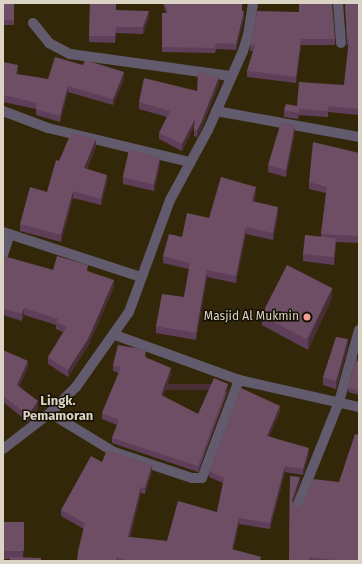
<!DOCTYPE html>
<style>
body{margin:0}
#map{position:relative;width:362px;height:564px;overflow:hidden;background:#332709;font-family:"Fira Sans",sans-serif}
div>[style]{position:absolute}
.street>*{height:10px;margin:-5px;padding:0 5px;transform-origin:5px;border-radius:5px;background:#625a6d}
.wall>*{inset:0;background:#5f3e5a;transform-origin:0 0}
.shaded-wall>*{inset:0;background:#482e35;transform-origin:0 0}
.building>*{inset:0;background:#6d4e65;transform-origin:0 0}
.dots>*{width:11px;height:11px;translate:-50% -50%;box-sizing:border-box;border:2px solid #161105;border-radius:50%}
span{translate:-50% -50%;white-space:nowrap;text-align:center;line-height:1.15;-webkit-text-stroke:3px #161105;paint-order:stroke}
.poi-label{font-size:12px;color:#dbd3c3}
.right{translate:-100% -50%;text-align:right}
.neighbourhood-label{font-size:13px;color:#dbd3c3;font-weight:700}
.frame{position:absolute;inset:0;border:4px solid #dbd3c3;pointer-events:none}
</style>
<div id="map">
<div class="street">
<i style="left:338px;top:3px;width:40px;rotate:85.7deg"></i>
<i style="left:33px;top:23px;width:26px;rotate:51deg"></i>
<i style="left:49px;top:43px;width:24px;rotate:28deg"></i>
<i style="left:70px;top:54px;width:162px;rotate:7.8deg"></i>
<i style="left:3px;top:111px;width:48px;rotate:20.7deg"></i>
<i style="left:48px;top:128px;width:146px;rotate:13.5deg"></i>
<i style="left:216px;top:111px;width:145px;rotate:10.3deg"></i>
<i style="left:3px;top:232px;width:145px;rotate:18.1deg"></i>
<i style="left:3px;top:255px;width:22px;rotate:-72deg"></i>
<i style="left:115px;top:335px;width:132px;rotate:19.9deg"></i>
<i style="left:239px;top:380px;width:123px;rotate:12.7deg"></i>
<i style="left:50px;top:413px;width:75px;rotate:31.4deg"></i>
<i style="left:114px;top:452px;width:82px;rotate:18.4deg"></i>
<i style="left:192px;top:478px;width:10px"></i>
<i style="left:202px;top:478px;width:105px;rotate:-69.3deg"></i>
<i style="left:3px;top:449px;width:59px;rotate:-37.5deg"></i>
<i style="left:50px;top:413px;width:37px;rotate:-45deg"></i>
<i style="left:76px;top:387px;width:92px;rotate:-54.8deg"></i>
<i style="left:129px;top:312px;width:119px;rotate:-69.9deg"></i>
<i style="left:170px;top:200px;width:80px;rotate:-61.5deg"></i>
<i style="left:208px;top:130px;width:86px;rotate:-66.1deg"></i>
<i style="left:243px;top:51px;width:17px;rotate:-73deg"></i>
<i style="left:248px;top:35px;width:32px;rotate:-81deg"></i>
<i style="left:298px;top:504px;width:110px;rotate:-68.1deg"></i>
<i style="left:339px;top:402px;width:75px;rotate:-74.5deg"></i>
</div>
<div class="wall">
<i style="left:3px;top:3px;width:11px;height:22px"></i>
<i style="clip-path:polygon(90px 3px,116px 10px,149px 18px,143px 34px,116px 33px,115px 43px,89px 42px)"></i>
<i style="clip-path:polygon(163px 3px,233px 3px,242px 11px,244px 17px,236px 50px,216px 49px,215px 53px,162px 52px,162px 13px,166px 13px)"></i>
<i style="clip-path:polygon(345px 3px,359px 3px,359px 115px,328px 112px,328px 117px,299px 115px,298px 119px,284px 117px,284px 110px,297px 106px,344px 85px,349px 45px,347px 45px)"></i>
<i style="clip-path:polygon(257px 11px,335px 39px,335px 45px,301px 45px,296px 83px,247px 77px,247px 71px,253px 51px,250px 51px,250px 44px)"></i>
<i style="clip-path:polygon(3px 62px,18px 72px,17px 74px,48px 79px,124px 79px,113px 105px,68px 92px,60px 122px,36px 115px,36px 109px,3px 102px)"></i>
<i style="clip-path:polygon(219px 84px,201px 129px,197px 137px,194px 136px,194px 126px,182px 151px,159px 139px,159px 133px,167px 117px,139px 109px,139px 102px,197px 91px)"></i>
<i style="clip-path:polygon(295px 132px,286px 177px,268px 172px,268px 165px)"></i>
<i style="clip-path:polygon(96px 146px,87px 169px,107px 182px,101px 205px,73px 198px,61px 242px,20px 231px,20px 224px,47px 192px,59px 161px)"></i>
<i style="clip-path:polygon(359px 153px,359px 243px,336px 242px,334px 265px,303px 261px,303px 254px,321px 236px,326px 193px,309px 189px,309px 182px)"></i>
<i style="clip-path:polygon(160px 165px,154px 191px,123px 184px,123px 177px)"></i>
<i style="clip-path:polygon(256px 194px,254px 202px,278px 214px,273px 240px,246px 234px,236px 283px,207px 277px,196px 340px,156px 333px,156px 326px,184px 297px,189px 269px,163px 263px,163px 256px,182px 237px,209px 218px)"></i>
<i style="clip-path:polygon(3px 256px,53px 270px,88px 271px,114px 287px,88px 346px,68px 377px,48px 364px,48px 357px,63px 332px,56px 329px,56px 325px,24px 315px,22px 321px,3px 315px)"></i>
<i style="clip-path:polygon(332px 298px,308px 350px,262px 325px,262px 316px)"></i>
<i style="clip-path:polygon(348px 346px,336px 389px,323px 385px,323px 377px)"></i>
<i style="clip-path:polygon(3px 350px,28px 367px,19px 387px,38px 408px,28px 422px,3px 402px)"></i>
<i style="clip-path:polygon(146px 356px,146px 358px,171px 374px,163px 396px,198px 414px,228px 390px,198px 472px,112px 443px,112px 438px,117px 425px,102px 419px,102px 413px,119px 373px,113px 371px,113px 365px)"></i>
<i style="clip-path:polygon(357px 361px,359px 362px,359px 395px,348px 392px,348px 388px)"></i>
<i style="clip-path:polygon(280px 412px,269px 436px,309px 454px,303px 475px,285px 472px,270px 529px,239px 524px,233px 550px,261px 561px,77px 561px,84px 529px,61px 516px,61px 510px,102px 462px,152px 471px,145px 494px,141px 493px,130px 537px,167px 541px,217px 512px,223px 483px,209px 477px,209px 471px)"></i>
<i style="clip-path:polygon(290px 476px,300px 482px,293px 502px,295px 506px,299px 506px,339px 482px,359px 561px,289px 561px)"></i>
<i style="clip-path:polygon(3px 522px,24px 522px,23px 558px,10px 559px,3px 559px)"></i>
</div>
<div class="shaded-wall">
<i style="clip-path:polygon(149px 11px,149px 18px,143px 34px,143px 27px)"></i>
<i style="clip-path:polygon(244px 11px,244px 17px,236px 50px,236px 44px)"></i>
<i style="clip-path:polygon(301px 39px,301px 45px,296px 83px,296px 77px)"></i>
<i style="clip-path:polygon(18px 65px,18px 72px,16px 80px,16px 74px)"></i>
<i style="clip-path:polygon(124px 72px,124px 79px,113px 105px,113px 99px)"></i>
<i style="clip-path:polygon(219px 77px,219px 84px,201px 129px,197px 137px,197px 130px)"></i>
<i style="clip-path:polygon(68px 86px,68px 92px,60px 122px,60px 116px)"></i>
<i style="clip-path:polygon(195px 119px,195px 125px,182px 151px,182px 144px)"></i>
<i style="clip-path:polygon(295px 125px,295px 132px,286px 177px,286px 170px)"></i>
<i style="clip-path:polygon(96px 139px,96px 146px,84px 175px,84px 168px)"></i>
<i style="clip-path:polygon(160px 157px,160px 165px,154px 191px,154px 184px)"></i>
<i style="clip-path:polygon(107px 175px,107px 182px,101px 205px,101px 199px)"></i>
<i style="clip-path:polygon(256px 187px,256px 194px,252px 208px,252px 201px)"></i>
<i style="clip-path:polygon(73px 191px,73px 198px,61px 242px,61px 235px)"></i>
<i style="clip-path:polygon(278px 207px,278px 214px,273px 240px,273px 233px)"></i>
<i style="clip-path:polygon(246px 227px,246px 234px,236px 283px,236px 276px)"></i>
<i style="clip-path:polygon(336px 238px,336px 245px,334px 265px,334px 258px)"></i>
<i style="clip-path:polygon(207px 270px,207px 277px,196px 340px,196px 333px)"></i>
<i style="clip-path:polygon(114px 280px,114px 287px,88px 346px,68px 377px,68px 370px)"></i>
<i style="clip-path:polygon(332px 288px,332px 298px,308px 350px,308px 340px)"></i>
<i style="clip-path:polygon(24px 308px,24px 315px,22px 321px,22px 314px)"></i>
<i style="clip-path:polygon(348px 339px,348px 346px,336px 389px,336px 381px)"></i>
<i style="clip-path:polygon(28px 361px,28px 367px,17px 392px,17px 385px)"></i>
<i style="clip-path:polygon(171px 368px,171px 374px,161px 401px,161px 395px)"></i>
<i style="left:228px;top:384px;width:6px;height:87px;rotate:90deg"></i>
<i style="clip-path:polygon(38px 401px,38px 408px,28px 422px,28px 415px)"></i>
<i style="clip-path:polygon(280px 406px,280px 412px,267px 441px,267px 436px)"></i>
<i style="clip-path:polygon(309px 448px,309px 454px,303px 475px,303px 469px)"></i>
<i style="clip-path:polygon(152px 465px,152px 471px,145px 494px,145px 488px)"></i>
<i style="clip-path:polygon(285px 466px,285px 472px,270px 529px,270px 523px)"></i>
<i style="clip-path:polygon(300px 477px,300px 482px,292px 505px,292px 500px)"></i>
<i style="clip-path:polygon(141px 487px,141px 493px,128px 543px,128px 537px)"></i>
<i style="clip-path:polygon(239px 518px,239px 524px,232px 555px,232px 549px)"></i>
</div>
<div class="building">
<i style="left:3px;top:3px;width:11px;height:17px"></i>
<i style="clip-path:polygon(90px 3px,116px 3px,116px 10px,149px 11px,143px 27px,116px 27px,115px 36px,89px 36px)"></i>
<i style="clip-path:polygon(165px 3px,242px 3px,242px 11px,244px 11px,236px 44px,216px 43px,215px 48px,162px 47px,162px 13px,168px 13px)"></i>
<i style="clip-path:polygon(299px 3px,332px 3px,335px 39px,301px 39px,296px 77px,247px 71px,255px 45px,250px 44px,257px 11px,299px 12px)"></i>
<i style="clip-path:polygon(345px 3px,359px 3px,359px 109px,328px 106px,328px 111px,299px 109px,298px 113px,284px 110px,286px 104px,297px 106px,299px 82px,344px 85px,349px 39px,347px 39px)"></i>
<i style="clip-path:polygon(55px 57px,83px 65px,85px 60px,124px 72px,113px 99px,68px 86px,60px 116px,36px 109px,37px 103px,3px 95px,3px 62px,18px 65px,16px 74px,48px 79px)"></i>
<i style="clip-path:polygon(198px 71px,219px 77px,201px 123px,197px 130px,194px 130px,195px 119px,182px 144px,159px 133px,170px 111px,139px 102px,144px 78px,197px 91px)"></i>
<i style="clip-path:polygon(281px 122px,295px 125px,286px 170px,268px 165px)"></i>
<i style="clip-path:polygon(71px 133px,96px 139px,84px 168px,107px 175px,101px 199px,73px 191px,61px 235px,20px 224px,30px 187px,47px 192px,56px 160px,59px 161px)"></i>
<i style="clip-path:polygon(313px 142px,359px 153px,359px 236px,321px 234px,327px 187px,309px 182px)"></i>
<i style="left:129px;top:150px;width:32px;height:28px;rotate:13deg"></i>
<i style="clip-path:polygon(221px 177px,256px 187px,252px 201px,278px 207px,273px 233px,246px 227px,236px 276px,207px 270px,196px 333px,156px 326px,162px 294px,184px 297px,190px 263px,163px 256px,169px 234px,182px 237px,187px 213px,209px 218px)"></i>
<i style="left:305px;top:235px;width:31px;height:19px;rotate:6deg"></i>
<i style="clip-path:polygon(3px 256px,53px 270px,57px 256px,88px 265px,87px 271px,114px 280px,88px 339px,68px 370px,48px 357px,67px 327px,56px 322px,58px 319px,24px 308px,22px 314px,3px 308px)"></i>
<i style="left:287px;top:265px;width:51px;height:57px;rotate:27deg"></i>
<i style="clip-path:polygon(336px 337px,348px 339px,336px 381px,323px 377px)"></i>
<i style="clip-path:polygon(118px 345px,146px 350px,145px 357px,171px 368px,161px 395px,198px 414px,214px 378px,228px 384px,198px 466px,112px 438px,119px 420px,102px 413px,121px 367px,113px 365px)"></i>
<i style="clip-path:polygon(3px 350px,28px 361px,17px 385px,38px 401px,28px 415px,3px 396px)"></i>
<i style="clip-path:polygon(357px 356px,357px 361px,359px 362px,359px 391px,348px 388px)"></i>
<i style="clip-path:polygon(241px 388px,280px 406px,267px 436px,309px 448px,303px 469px,285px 466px,270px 523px,239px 518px,232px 549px,261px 557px,260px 561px,128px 561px,116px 557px,116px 561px,77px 561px,78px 551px,85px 523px,61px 510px,91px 456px,102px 462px,107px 450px,152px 465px,145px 488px,141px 487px,128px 537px,167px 541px,178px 501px,217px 512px,224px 478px,209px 471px)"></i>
<i style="clip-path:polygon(355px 434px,359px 435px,359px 561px,343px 561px,309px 557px,309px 561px,289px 561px,290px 476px,300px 477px,292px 500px,295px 506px,299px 506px,304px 502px,313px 479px,339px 482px)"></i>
<i style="left:3px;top:522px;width:21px;height:29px"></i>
<i style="clip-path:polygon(10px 557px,41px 558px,41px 561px,10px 561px)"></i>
</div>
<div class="dots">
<i style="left:307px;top:317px;background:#f59c93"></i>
</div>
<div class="poi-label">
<span class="right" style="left:299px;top:317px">Masjid Al Mukmin</span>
</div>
<div class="neighbourhood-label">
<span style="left:58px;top:409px">Lingk.<br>Pemamoran</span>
</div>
<div class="frame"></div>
</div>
